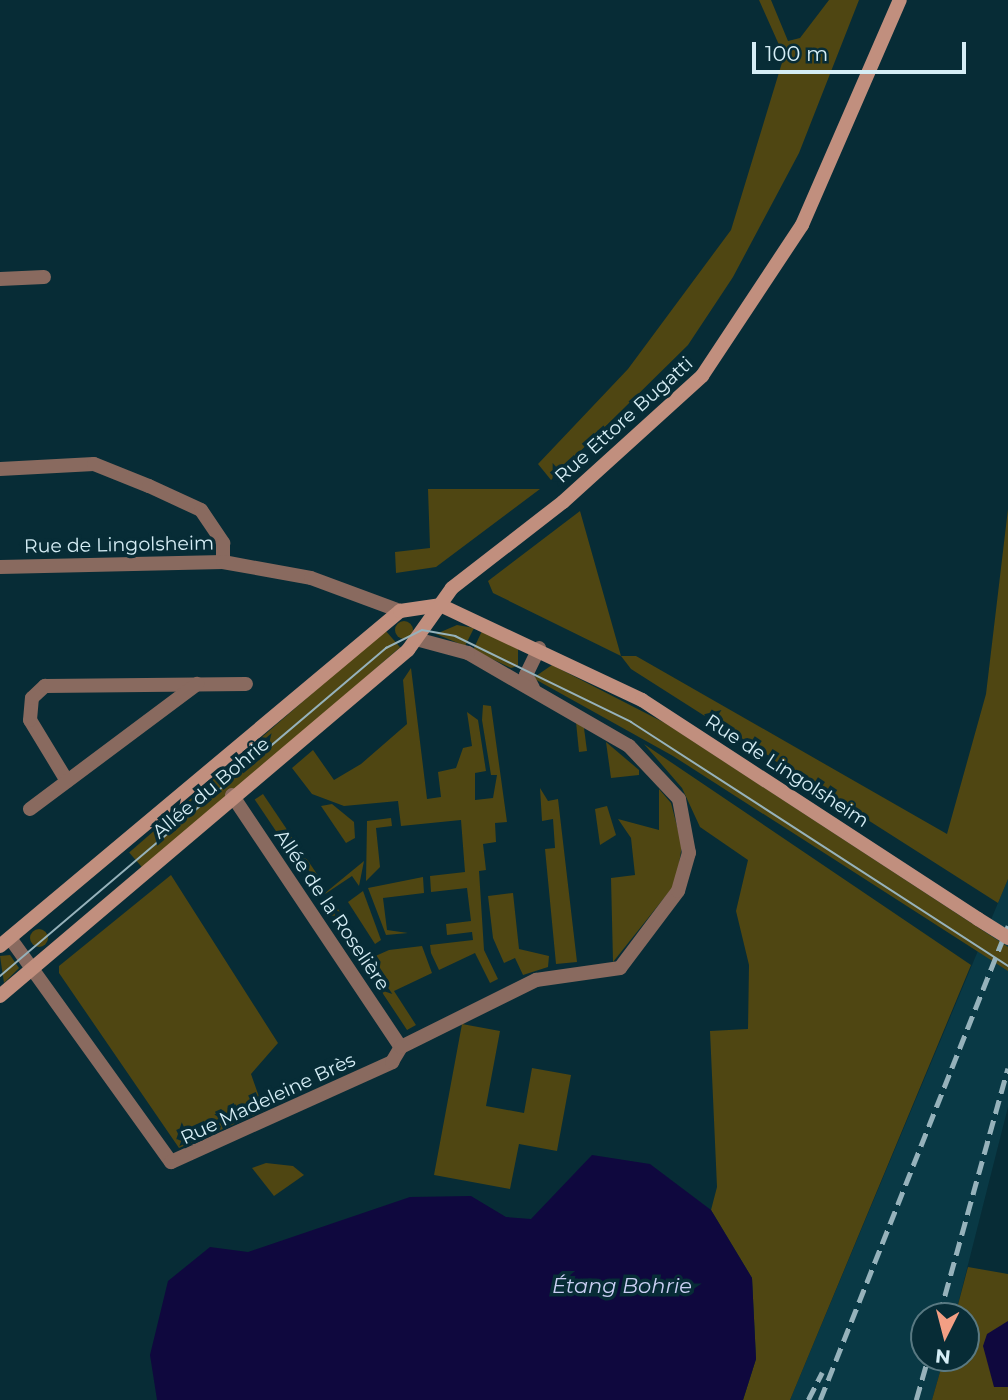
<!DOCTYPE html>
<meta charset="utf-8">
<style>
body{margin:0}
#map{position:relative;width:1008px;height:1400px;overflow:hidden;background:#072c36;font-family:Montserrat,sans-serif}
div>[style]{position:absolute}
.built>*{inset:0;background:#093945}
.green>*{inset:0;background:#4f4612;transform-origin:0 0}
.round{border-radius:50%}
.water>*{inset:0;background:#0f083e}
.street>*{height:14px;margin:-7px;padding:0 7px;transform-origin:7px;border-radius:7px;background:#896a5f}
.secondary>*{height:14px;margin:-7px;padding:0 7px;transform-origin:7px;border-radius:7px;background:#c18f7e}
.tram>*{height:2px;margin:-1px;padding:0 1px;transform-origin:1px;border-radius:1px;background:#96b2bb}
.rail>*{height:4.5px;margin-top:-2.25px;transform-origin:0;background:repeating-linear-gradient(90deg,#96b2bb 0 14px,transparent 0 21px)}
.secondary-bridge>*{height:14px;margin:-7px;padding:0 7px;transform-origin:7px;border-radius:7px;background:#c18f7e}
span{translate:-50% -50%;white-space:nowrap;text-align:center;line-height:1.15;-webkit-text-stroke:7px #072c36;paint-order:stroke}
.street-label{font-size:19px;color:#d5edf5}
.water-label{font-size:21px;color:#cacff3;font-style:italic}
.north{position:absolute;left:910px;top:1302px;width:70px;height:70px;box-sizing:border-box;background:#072c36;border:2px solid #597982;border-radius:50%;rotate:186deg;font-size:19px;font-weight:700;line-height:28px;text-align:center;color:#d5edf5}
.north::after{content:'';display:block;margin:auto;width:24px;height:32px;background:#f39f84;clip-path:polygon(50% 0,100% 100%,50% 72%,0 100%)}
.scale{position:absolute;left:752px;top:42px;width:214px;height:32px;box-sizing:border-box;border:4px solid #d5edf5;border-top:0;padding-left:9px;font-size:21px;line-height:24px;white-space:nowrap;color:#d5edf5;-webkit-text-stroke:5px #072c36;paint-order:stroke}
</style>
<div id="map">
<div class="built">
<i style="clip-path:polygon(1008px 879px,1008px 1107px,955px 1316px,924px 1316px,924px 1358px,944px 1358px,932px 1400px,790px 1400px)"></i>
</div>
<div class="green">
<i style="clip-path:polygon(759px 0,771px 0,788px 41px,800px 38px,829px 0,859px 0,799px 153px,733px 277px,688px 345px,551px 480px,538px 464px,628px 369px,731px 230px,784px 56px)"></i>
<i style="clip-path:polygon(428px 489px,540px 489px,436px 567px,396px 573px,395px 552px,430px 548px)"></i>
<i style="clip-path:polygon(1008px 509px,1008px 879px,998px 903px,631px 669px,621px 656px,493px 593px,488px 581px,580px 511px,621px 656px,636px 656px,947px 834px,986px 694px)"></i>
<i class="round" style="left:395px;top:621px;width:18px;height:18px"></i>
<i style="clip-path:polygon(457px 625px,474px 628px,465px 646px,436px 634px)"></i>
<i style="left:385px;top:630px;width:23px;height:339px;rotate:49deg"></i>
<i style="clip-path:polygon(482px 631px,518px 649px,518px 666px,511px 668px,473px 650px)"></i>
<i style="clip-path:polygon(552px 665px,665px 723px,1008px 947px,1008px 971px,673px 756px,533px 678px)"></i>
<i style="clip-path:polygon(411px 668px,427px 799px,441px 797px,438px 772px,456px 768px,463px 748px,472px 746px,467px 712px,478px 720px,486px 771px,475px 773px,475px 800px,493px 798px,497px 775px,491px 775px,482px 720px,483px 705px,491px 706px,507px 822px,495px 823px,496px 842px,483px 844px,486px 870px,479px 871px,484px 950px,498px 979px,490px 983px,475px 953px,439px 970px,431px 953px,430px 945px,473px 940px,472px 932px,447px 935px,446px 924px,471px 921px,467px 888px,431px 892px,430px 876px,465px 872px,461px 820px,401px 826px,398px 801px,344px 806px,312px 794px,292px 768px,313px 750px,334px 780px,361px 764px,407px 724px,403px 680px)"></i>
<i style="clip-path:polygon(576px 722px,584px 728px,587px 751px,579px 752px)"></i>
<i style="clip-path:polygon(606px 742px,639px 770px,639px 775px,611px 778px)"></i>
<i style="clip-path:polygon(644px 744px,971px 965px,790px 1400px,743px 1400px,756px 1359px,752px 1278px,711px 1210px,717px 1187px,710px 1031px,748px 1029px,749px 965px,736px 911px,748px 860px,700px 827px,682px 788px)"></i>
<i style="clip-path:polygon(540px 788px,548px 801px,558px 799px,577px 962px,556px 964px,545px 849px,555px 848px,553px 819px,542px 821px)"></i>
<i style="clip-path:polygon(659px 789px,671px 803px,682px 845px,676px 883px,613px 962px,611px 878px,635px 875px,631px 838px,618px 819px,659px 830px)"></i>
<i style="left:263px;top:794px;width:100px;height:10px;rotate:56deg"></i>
<i style="clip-path:polygon(332px 804px,354px 822px,355px 838px,346px 843px,321px 806px)"></i>
<i style="clip-path:polygon(607px 806px,616px 835px,600px 845px,595px 809px)"></i>
<i style="clip-path:polygon(391px 818px,392px 826px,376px 828px,380px 867px,366px 881px,367px 821px)"></i>
<i style="clip-path:polygon(364px 861px,359px 886px,352px 876px,319px 898px)"></i>
<i style="clip-path:polygon(171px 875px,278px 1043px,251px 1074px,264px 1111px,179px 1148px,59px 973px,59px 966px)"></i>
<i style="clip-path:polygon(423px 877px,424px 893px,383px 898px,387px 930px,408px 933px,386px 935px,368px 888px)"></i>
<i style="clip-path:polygon(363px 891px,381px 940px,375px 944px,348px 902px)"></i>
<i style="clip-path:polygon(513px 893px,519px 949px,549px 956px,548px 967px,523px 975px,515px 958px,504px 963px,493px 938px,488px 896px)"></i>
<i style="clip-path:polygon(338px 909px,366px 950px,359px 954px,330px 914px)"></i>
<i class="round" style="left:30px;top:929px;width:18px;height:18px"></i>
<i style="clip-path:polygon(422px 946px,432px 973px,394px 991px,416px 1025px,407px 1030px,362px 962px,389px 950px)"></i>
<i style="clip-path:polygon(10px 955px,19px 968px,4px 983px,0 956px)"></i>
<i style="clip-path:polygon(462px 1024px,500px 1031px,486px 1106px,524px 1113px,532px 1068px,571px 1075px,557px 1151px,519px 1144px,510px 1189px,434px 1175px)"></i>
<i style="clip-path:polygon(266px 1163px,293px 1166px,304px 1175px,274px 1196px,252px 1168px)"></i>
<i style="clip-path:polygon(968px 1267px,1008px 1274px,1008px 1400px,932px 1400px,944px 1358px,966px 1358px,966px 1316px,955px 1316px)"></i>
</div>
<div class="water">
<i style="clip-path:polygon(592px 1155px,650px 1164px,711px 1210px,752px 1278px,756px 1359px,743px 1400px,157px 1400px,150px 1355px,168px 1281px,210px 1247px,248px 1252px,410px 1197px,471px 1196px,506px 1217px,531px 1219px)"></i>
<i style="clip-path:polygon(1008px 1321px,1008px 1387px,994px 1387px,983px 1346px,987px 1334px)"></i>
</div>
<div class="street">
<i style="left:0;top:279px;width:44px;rotate:-2.6deg"></i>
<i style="left:0;top:469px;width:94px;rotate:-3deg"></i>
<i style="left:94px;top:464px;width:59px;rotate:21.8deg"></i>
<i style="left:149px;top:486px;width:57px;rotate:24.8deg"></i>
<i style="left:201px;top:510px;width:40px;rotate:56deg"></i>
<i style="left:223px;top:543px;width:19px;rotate:90deg"></i>
<i style="left:0;top:567px;width:223px;rotate:-1.3deg"></i>
<i style="left:223px;top:562px;width:89px;rotate:10.3deg"></i>
<i style="left:311px;top:578px;width:95px;rotate:20.3deg"></i>
<i style="left:533px;top:688px;width:15px;rotate:-118deg"></i>
<i style="left:526px;top:675px;width:30px;rotate:-64deg"></i>
<i style="left:67px;top:781px;width:71px;rotate:-121.2deg"></i>
<i style="left:30px;top:720px;width:22px;rotate:-85deg"></i>
<i style="left:32px;top:698px;width:18px;rotate:-43deg"></i>
<i style="left:45px;top:686px;width:201px;rotate:-0.6deg"></i>
<i style="left:232px;top:795px;width:303px;rotate:56.2deg"></i>
<i style="left:30px;top:809px;width:209px;rotate:-36.8deg"></i>
<i style="left:10px;top:938px;width:276px;rotate:54.3deg"></i>
<i style="left:171px;top:1162px;width:243px;rotate:-24.3deg"></i>
<i style="left:392px;top:1062px;width:17px;rotate:-59deg"></i>
<i style="left:401px;top:1047px;width:151px;rotate:-26.4deg"></i>
<i style="left:536px;top:980px;width:85px;rotate:-8.1deg"></i>
<i style="left:620px;top:968px;width:96px;rotate:-53deg"></i>
<i style="left:678px;top:891px;width:40px;rotate:-74deg"></i>
<i style="left:689px;top:853px;width:55px;rotate:-100.5deg"></i>
<i style="left:679px;top:799px;width:73px;rotate:-133.3deg"></i>
<i style="left:629px;top:746px;width:186px;rotate:-150deg"></i>
<i style="left:468px;top:653px;width:50px;rotate:-164.8deg"></i>
</div>
<div class="secondary">
<i style="left:0;top:946px;width:522px;rotate:-39.95deg"></i>
<i style="left:400px;top:611px;width:40px;rotate:-8.5deg"></i>
<i style="left:440px;top:605px;width:223px;rotate:25.2deg"></i>
<i style="left:642px;top:700px;width:401px;rotate:33.1deg"></i>
<i style="left:0;top:996px;width:535px;rotate:-40.3deg"></i>
<i style="left:408px;top:650px;width:76px;rotate:-54.6deg"></i>
<i style="left:452px;top:588px;width:140px;rotate:-37.8deg"></i>
<i style="left:563px;top:502px;width:188px;rotate:-42.2deg"></i>
<i style="left:702px;top:376px;width:181px;rotate:-56.5deg"></i>
<i style="left:802px;top:225px;width:245px;rotate:-66.5deg"></i>
</div>
<div class="tram">
<i style="left:0;top:976px;width:507px;rotate:-40.36deg"></i>
<i style="left:386px;top:648px;width:40px;rotate:-26.6deg"></i>
<i style="left:422px;top:630px;width:34px;rotate:10deg"></i>
<i style="left:455px;top:636px;width:196px;rotate:26deg"></i>
<i style="left:631px;top:722px;width:449px;rotate:32.9deg"></i>
</div>
<div class="rail">
<i style="left:939px;top:1316px;width:257px;rotate:-74.5deg"></i>
<i style="left:808px;top:1400px;width:31px;rotate:-63deg"></i>
<i style="left:820px;top:1400px;width:510px;rotate:-68.37deg"></i>
<i style="left:916px;top:1400px;width:44px;rotate:-74.1deg"></i>
</div>
<div class="secondary-bridge">
<i style="left:978px;top:919px;width:36px;rotate:32deg"></i>
</div>
<div class="street-label">
<span style="left:624px;top:420px;rotate:-42deg">Rue Ettore Bugatti</span>
<span style="left:119px;top:545px;rotate:-1deg">Rue de Lingolsheim</span>
<span style="left:787px;top:771px;rotate:33deg">Rue de Lingolsheim</span>
<span style="left:211px;top:788px;rotate:-40deg">Allée du Bohrie</span>
<span style="left:332px;top:910px;rotate:56deg">Allée de la Roselière</span>
<span style="left:268px;top:1099px;rotate:-25deg">Rue Madeleine Brès</span>
</div>
<div class="water-label">
<span style="left:622px;top:1286px">Étang Bohrie</span>
</div>
<div class="north">N</div>
<div class="scale">100 m</div>
</div>
